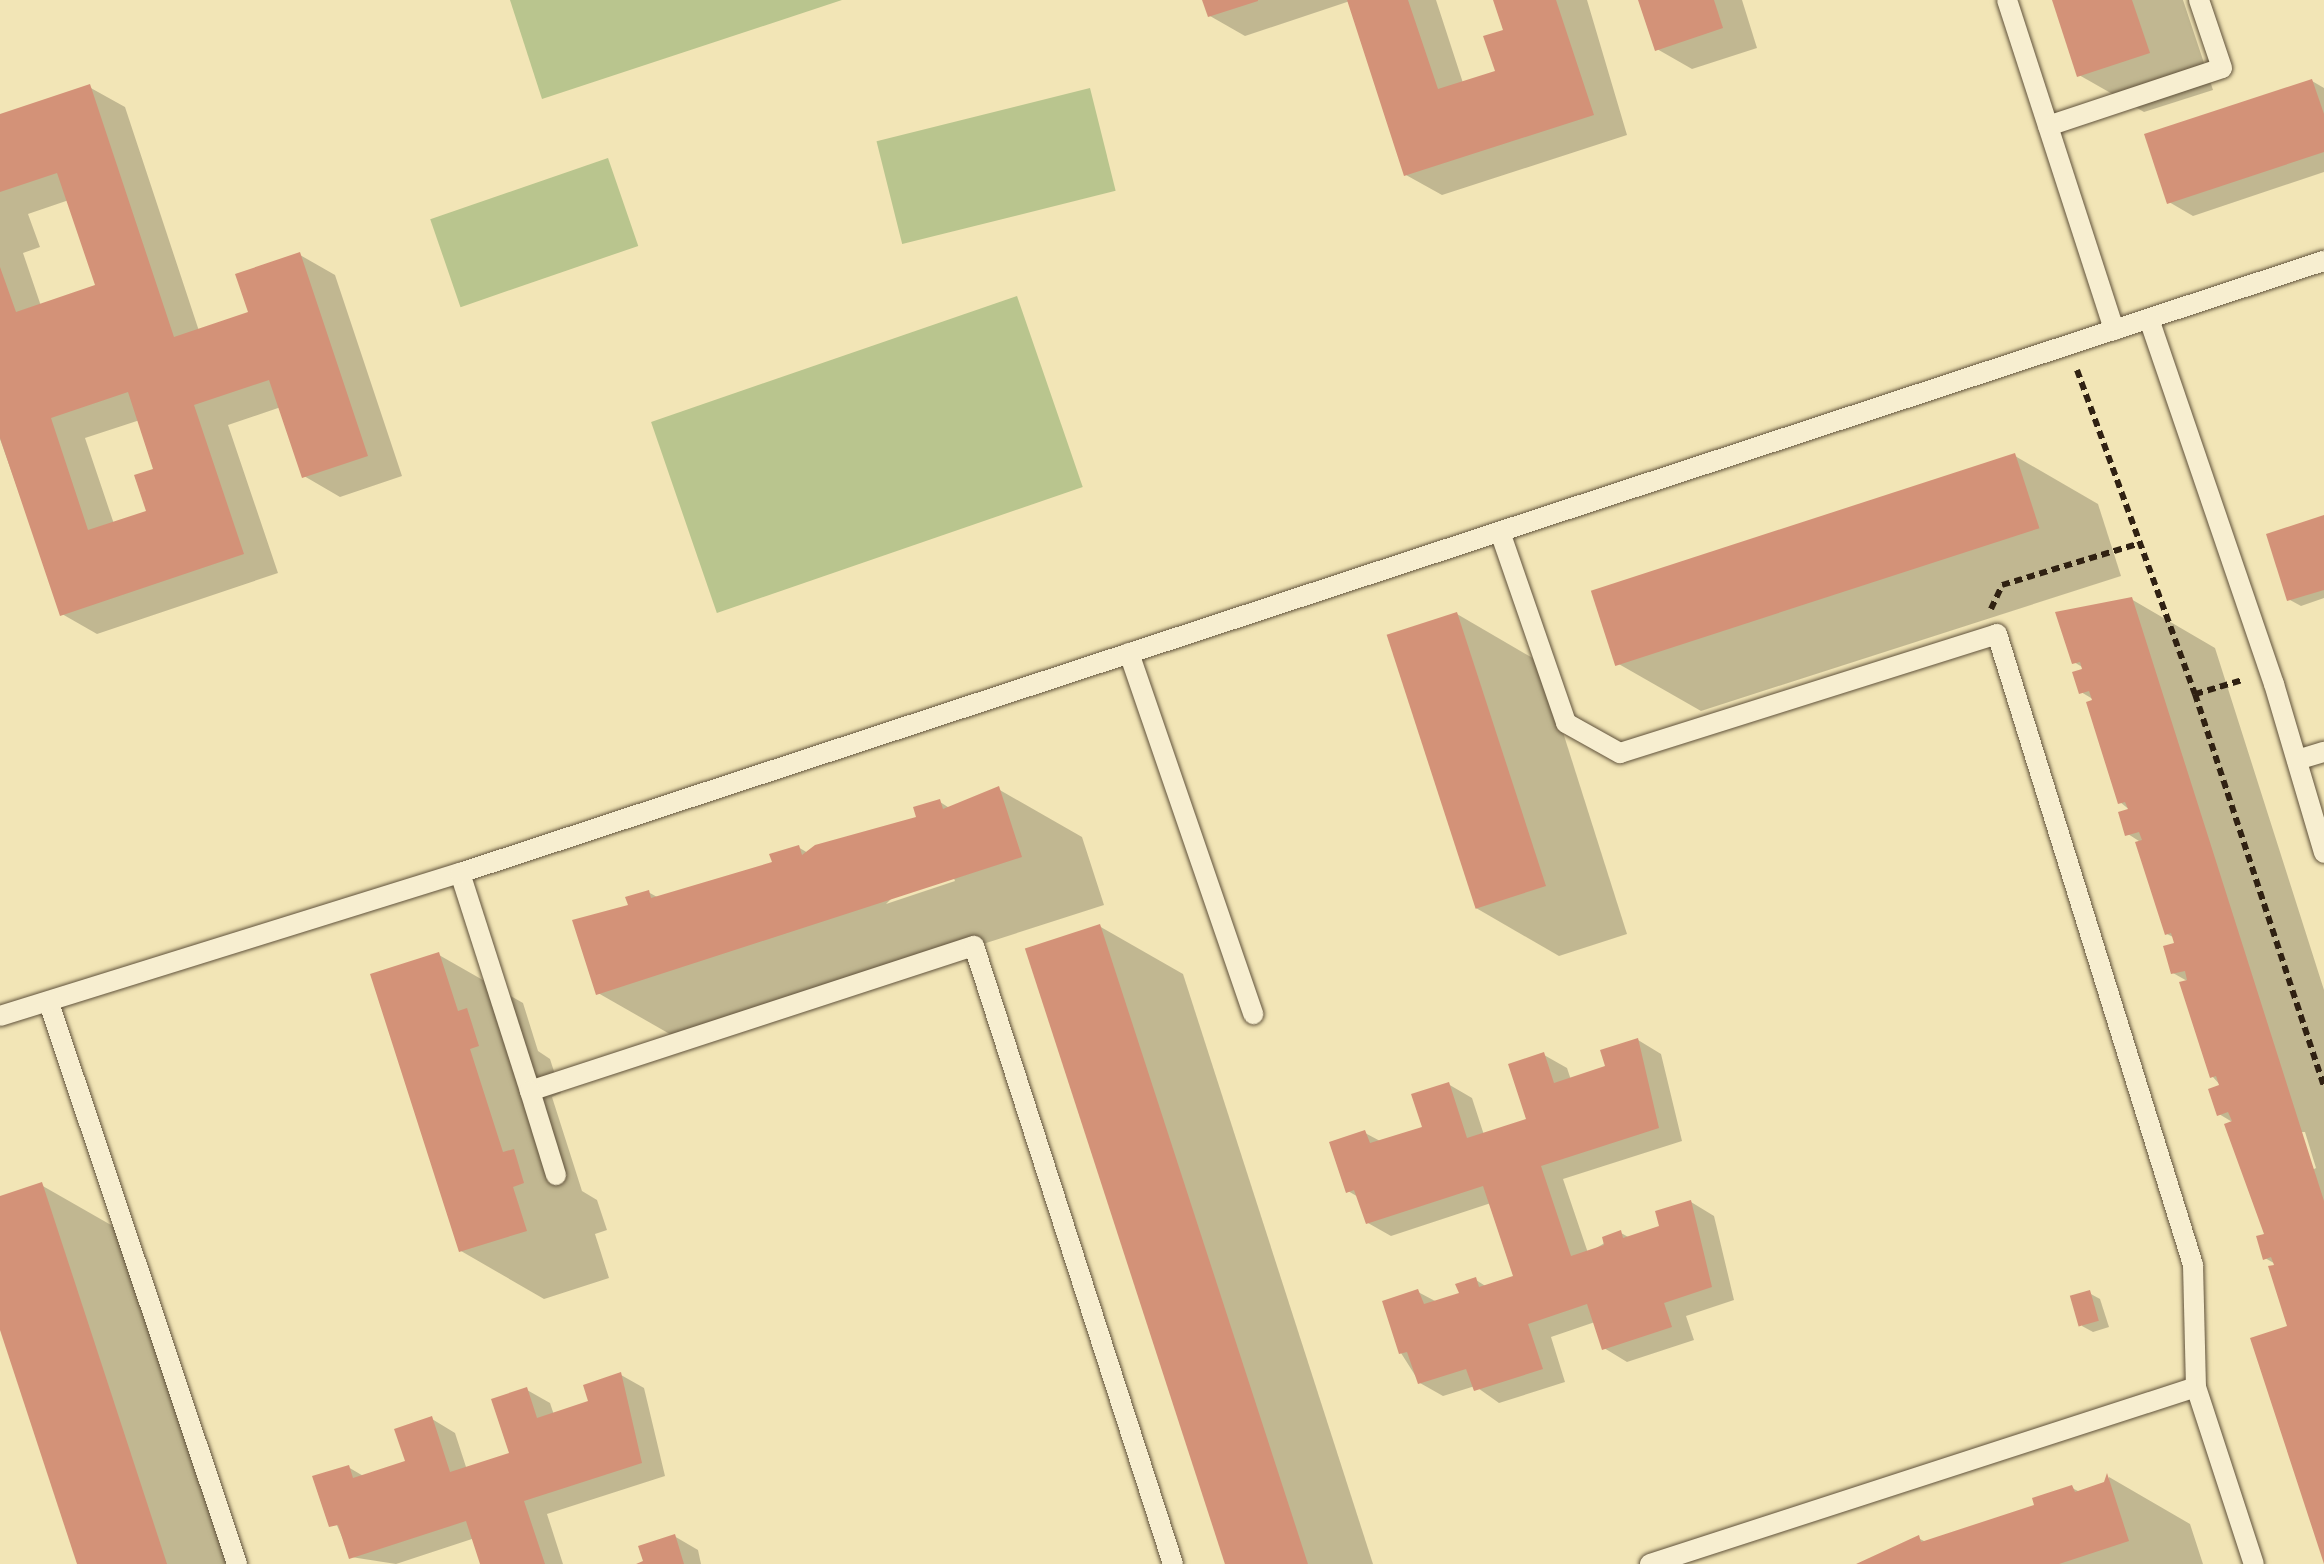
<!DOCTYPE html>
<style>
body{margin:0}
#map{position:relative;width:2324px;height:1564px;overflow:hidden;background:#f2e5b6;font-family:"Old Standard TT",serif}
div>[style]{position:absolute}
.green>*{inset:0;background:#b9c58e;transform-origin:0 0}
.shadow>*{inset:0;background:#0003}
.building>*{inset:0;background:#d39278;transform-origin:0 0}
.path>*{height:6px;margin-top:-3px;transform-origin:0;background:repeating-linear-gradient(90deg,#302112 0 8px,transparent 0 13px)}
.roads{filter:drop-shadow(0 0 2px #60523b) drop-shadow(0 0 2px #60523b)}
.service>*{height:20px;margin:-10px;padding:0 10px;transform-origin:10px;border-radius:10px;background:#f7eed0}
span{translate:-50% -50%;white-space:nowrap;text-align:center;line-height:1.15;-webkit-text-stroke:10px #f7eed0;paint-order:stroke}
</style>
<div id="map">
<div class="green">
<i style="clip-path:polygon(510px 0,842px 0,542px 99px)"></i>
<i style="left:1090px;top:88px;width:106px;height:220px;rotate:76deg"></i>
<i style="left:608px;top:158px;width:93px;height:188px;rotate:71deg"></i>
<i style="left:1017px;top:296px;width:202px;height:387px;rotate:71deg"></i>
</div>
<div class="shadow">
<i style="clip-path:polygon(1205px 0,1436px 0,1463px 83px,1498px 72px,1506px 31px,1496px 0,1587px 0,1627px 135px,1442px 195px,1406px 175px,1350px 1px,1245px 36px,1210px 16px)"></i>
<i style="clip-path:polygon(1641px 0,1742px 0,1757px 48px,1692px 69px,1657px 49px)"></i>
<i style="clip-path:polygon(2055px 0,2183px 0,2213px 90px,2144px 112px,2079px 75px)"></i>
<i style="clip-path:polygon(2312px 81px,2324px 88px,2324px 172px,2193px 216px,2169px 202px)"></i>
<i style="clip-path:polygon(evenodd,89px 87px,125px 107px,199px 331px,251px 314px,300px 255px,335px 275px,402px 476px,340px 497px,304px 476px,281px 407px,228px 425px,278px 573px,97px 634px,62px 614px,0 439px,0 116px,89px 87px,69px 200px,98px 287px,41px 306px,23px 253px,40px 247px,28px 214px,69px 200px,89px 87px,140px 420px,157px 470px,149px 513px,114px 524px,85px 438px,140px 420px)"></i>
<i style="clip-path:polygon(2015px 456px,2098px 504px,2121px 576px,1701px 711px,1617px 663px)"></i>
<i style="clip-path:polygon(2324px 518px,2324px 598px,2301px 606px,2290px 600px)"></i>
<i style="clip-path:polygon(evenodd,2131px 599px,2215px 648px,2324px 990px,2324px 1561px,2279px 1266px,2265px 1258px,2267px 1235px,2234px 1123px,2219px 1114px,2222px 1087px,2212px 1076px,2189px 982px,2173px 973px,2175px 938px,2167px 934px,2142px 843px,2128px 834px,2131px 811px,2120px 802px,2096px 701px,2081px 692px,2087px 670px,2074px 662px,2131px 599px,2300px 1132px,2305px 1132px,2316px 1168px,2312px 1170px,2300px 1132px)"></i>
<i style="clip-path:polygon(1457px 614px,1541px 663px,1627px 934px,1559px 956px,1476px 908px)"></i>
<i style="clip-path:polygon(evenodd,998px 789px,1082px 837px,1104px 905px,682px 1041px,598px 993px,631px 907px,648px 892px,659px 898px,775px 864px,798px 847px,808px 853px,919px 819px,940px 802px,951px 809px,998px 789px,953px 876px,955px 881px,886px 904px,894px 896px,953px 876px)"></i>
<i style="clip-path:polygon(1099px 926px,1183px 974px,1373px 1564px,1226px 1564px)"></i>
<i style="clip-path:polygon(439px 955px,523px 1003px,538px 1051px,550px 1059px,561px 1093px,552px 1097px,582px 1191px,597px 1200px,607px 1230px,595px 1234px,609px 1278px,544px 1299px,461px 1251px)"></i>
<i style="clip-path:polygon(1638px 1040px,1661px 1054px,1682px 1141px,1563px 1179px,1588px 1253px,1621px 1233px,1630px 1238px,1662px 1228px,1691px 1202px,1714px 1216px,1734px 1300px,1686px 1316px,1694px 1340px,1627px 1362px,1604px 1348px,1595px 1322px,1551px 1337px,1565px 1382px,1499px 1403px,1475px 1386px,1443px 1396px,1420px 1383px,1401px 1353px,1418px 1292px,1437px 1302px,1462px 1295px,1476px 1280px,1487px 1287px,1516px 1278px,1491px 1203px,1391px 1236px,1368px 1223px,1360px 1198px,1348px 1191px,1365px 1133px,1382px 1142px,1425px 1128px,1448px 1084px,1472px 1098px,1484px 1135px,1529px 1120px,1544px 1055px,1567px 1068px,1571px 1080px,1608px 1067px)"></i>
<i style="clip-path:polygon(41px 1185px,125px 1233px,233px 1564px,79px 1564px,0 1322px,0 1198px)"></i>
<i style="clip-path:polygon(2089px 1293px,2100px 1299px,2109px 1327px,2093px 1332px,2082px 1326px)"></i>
<i style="clip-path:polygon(621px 1375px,644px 1388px,665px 1476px,547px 1514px,563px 1564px,483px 1564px,475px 1538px,396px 1564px,351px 1557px,316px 1478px,348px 1467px,365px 1477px,408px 1463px,432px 1419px,455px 1433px,467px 1470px,512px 1455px,527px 1390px,550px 1403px,554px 1415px,592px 1402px)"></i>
<i style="clip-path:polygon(2109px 1477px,2190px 1524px,2203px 1564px,1861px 1564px,1918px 1538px,1926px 1542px,2037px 1507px,2072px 1488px,2080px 1492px,2106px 1484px)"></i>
<i style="clip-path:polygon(674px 1536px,698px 1550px,701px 1564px,642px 1564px)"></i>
</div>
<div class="building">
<i style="clip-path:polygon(1202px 0,1258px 0,1258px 1px,1208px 17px)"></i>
<i style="clip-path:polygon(1347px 0,1408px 0,1438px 89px,1495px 71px,1483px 36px,1503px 30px,1493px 0,1556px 0,1594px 115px,1404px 176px)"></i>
<i style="clip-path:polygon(1638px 0,1714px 0,1723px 28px,1655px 51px)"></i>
<i style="clip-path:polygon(2052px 0,2132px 0,2150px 53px,2077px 77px)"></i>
<i style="clip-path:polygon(2312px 79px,2324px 114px,2324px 152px,2167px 204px,2144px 134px)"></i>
<i style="clip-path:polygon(evenodd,90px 84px,174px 337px,248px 312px,235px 274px,300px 252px,368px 456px,302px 478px,269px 380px,194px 405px,244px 554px,60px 616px,0 438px,0 267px,16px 312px,95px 285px,57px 173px,0 192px,0 114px,90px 84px,128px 392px,153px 469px,134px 475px,146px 511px,88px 530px,51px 418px,128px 392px)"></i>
<i style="left:2015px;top:453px;width:79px;height:446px;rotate:72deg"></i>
<i style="clip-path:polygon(2324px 515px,2324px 590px,2287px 601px,2266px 534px)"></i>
<i style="clip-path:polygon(2132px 597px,2324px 1201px,2324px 1564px,2250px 1338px,2287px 1326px,2268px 1266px,2274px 1265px,2271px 1257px,2263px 1260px,2256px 1236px,2264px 1234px,2224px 1124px,2232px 1121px,2228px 1112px,2217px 1116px,2208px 1089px,2219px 1085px,2216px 1076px,2210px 1078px,2179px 982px,2187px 980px,2185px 971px,2171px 974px,2163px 946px,2174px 943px,2171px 933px,2165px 935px,2135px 842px,2142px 840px,2139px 832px,2125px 836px,2118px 812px,2128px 809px,2125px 802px,2118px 804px,2086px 702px,2092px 700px,2089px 691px,2079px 694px,2072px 672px,2082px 669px,2080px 662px,2072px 664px,2055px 612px)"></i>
<i style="left:1457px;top:612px;width:288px;height:74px;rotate:72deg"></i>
<i style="clip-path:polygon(999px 786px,1022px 857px,596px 995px,572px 920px,628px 905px,625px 897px,649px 890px,651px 898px,772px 862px,769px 854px,799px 845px,802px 855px,815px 845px,916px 817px,913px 807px,940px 799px,943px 809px)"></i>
<i style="left:1100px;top:924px;width:673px;height:79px;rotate:72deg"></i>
<i style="clip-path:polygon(439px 952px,458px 1011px,467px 1008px,479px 1046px,470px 1049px,503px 1152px,514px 1149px,524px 1183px,513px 1187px,527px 1231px,459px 1252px,370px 974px)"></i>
<i style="clip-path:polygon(1638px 1038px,1659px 1128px,1541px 1166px,1571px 1256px,1604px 1245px,1602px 1237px,1621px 1230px,1623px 1238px,1659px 1226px,1655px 1211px,1691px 1200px,1712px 1287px,1664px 1303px,1672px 1327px,1602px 1350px,1587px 1304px,1528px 1324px,1543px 1369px,1474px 1391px,1466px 1369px,1418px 1384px,1407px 1352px,1399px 1354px,1382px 1301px,1418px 1289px,1424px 1304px,1459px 1293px,1455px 1284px,1476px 1277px,1479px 1287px,1513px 1276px,1483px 1186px,1366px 1224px,1354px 1190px,1346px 1193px,1329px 1142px,1365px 1130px,1370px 1143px,1422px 1127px,1411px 1094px,1449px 1082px,1467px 1138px,1526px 1119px,1508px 1064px,1544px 1052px,1554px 1083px,1605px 1066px,1600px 1050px)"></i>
<i style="clip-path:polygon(42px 1182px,167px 1564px,77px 1564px,0 1330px,0 1196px)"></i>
<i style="left:2090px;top:1290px;width:32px;height:21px;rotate:74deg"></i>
<i style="clip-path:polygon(621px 1372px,642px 1463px,524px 1501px,545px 1564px,480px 1564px,466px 1521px,349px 1559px,338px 1525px,329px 1527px,312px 1476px,349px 1465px,353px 1478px,405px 1461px,394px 1429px,432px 1416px,450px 1472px,509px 1453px,491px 1399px,527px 1387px,537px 1418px,588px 1401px,583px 1385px)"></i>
<i style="clip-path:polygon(2107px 1473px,2129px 1541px,2059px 1564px,1856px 1564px,1919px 1535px,1921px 1542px,2034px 1505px,2032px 1498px,2072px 1485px,2075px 1492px,2104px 1482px)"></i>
<i style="clip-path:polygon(675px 1534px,684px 1564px,636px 1564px,643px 1561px,638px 1546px)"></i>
</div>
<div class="path">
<i style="left:2077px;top:370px;width:345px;rotate:70deg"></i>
<i style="left:2195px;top:694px;width:414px;rotate:71.8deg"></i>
<i style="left:1991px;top:609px;width:26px;rotate:-65deg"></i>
<i style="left:2002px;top:585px;width:141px;rotate:-16.9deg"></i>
<i style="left:2195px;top:694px;width:49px;rotate:-16.6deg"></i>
</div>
<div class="roads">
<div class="service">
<i style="left:2007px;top:0;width:347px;rotate:72deg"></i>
<i style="left:2048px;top:126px;width:183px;rotate:-18.4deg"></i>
<i style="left:2222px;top:68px;width:72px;rotate:-108.7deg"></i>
<i style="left:2149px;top:319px;width:386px;rotate:71.1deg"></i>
<i style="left:2274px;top:684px;width:176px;rotate:73.5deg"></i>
<i style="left:1500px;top:532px;width:202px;rotate:70.9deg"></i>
<i style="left:1566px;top:723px;width:62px;rotate:29.1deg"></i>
<i style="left:1620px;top:753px;width:395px;rotate:-17.5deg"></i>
<i style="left:1997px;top:634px;width:661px;rotate:72.74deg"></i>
<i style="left:2193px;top:1265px;width:122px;rotate:88.6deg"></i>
<i style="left:1129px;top:653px;width:382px;rotate:71deg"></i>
<i style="left:2297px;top:760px;width:28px;rotate:-17deg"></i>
<i style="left:460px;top:873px;width:229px;rotate:72.2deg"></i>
<i style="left:530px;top:1091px;width:467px;rotate:-18.1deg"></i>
<i style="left:974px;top:946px;width:649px;rotate:72.15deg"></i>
<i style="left:49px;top:1003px;width:592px;rotate:71.47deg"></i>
<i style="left:0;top:1016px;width:482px;rotate:-17.3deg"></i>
<i style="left:460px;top:873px;width:1962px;rotate:-18.18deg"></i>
<i style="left:530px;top:1091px;width:88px;rotate:72.8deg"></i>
<i style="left:1650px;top:1564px;width:574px;rotate:-17.96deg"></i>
<i style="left:2196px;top:1387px;width:186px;rotate:71.9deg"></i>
</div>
</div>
</div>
